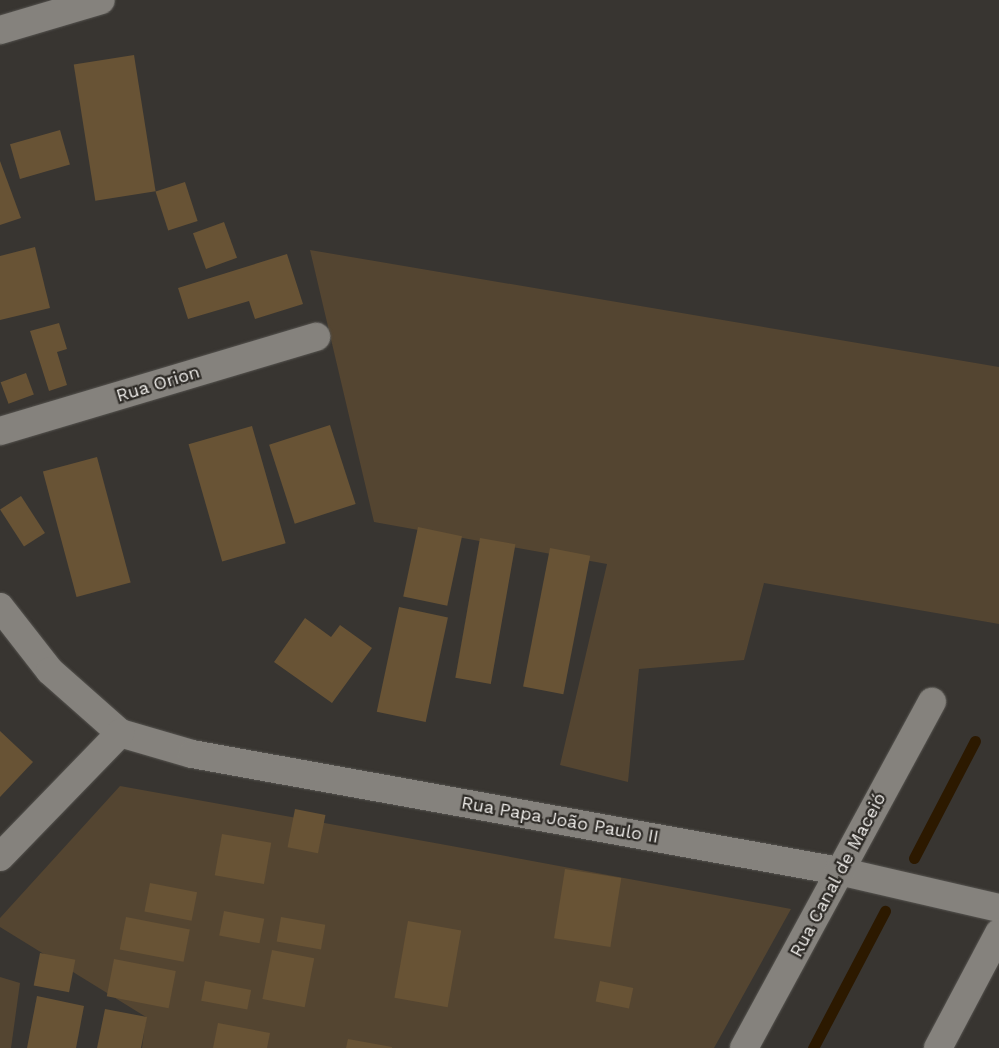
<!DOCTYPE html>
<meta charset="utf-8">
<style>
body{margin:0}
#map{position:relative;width:999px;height:1048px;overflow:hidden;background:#383531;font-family:"Work Sans",sans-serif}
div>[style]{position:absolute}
.green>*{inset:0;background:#544531}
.stream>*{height:11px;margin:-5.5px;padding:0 5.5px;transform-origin:5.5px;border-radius:5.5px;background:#2c1900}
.building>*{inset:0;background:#685335;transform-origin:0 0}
.roads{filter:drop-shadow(0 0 1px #55534f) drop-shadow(0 0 1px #55534f)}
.minor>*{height:28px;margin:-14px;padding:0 14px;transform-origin:14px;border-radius:14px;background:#85827d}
span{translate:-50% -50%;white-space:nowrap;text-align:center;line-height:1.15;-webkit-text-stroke:4.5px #2e2b27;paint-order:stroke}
.street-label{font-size:18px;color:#efedea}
</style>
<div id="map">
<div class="green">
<i style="clip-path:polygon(310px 250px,999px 367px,999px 624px,764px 583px,744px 660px,639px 669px,628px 782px,560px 765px,607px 564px,374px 522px)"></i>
<i style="clip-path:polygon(120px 786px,446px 845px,791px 909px,714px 1048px,142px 1048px,146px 1017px,0 927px,0 918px)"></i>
<i style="clip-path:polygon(0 977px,20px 983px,11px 1048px,0 1048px)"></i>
</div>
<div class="stream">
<i style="left:914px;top:858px;width:132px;rotate:-62.5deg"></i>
<i style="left:813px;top:1048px;width:155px;rotate:-62.3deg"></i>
</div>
<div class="building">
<i style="left:134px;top:55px;width:138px;height:61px;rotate:81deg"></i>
<i style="left:60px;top:130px;width:36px;height:52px;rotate:74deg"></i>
<i style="clip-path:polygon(0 161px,21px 218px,0 225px)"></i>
<i style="left:185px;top:182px;width:41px;height:31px;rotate:72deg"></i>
<i style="left:224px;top:222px;width:38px;height:33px;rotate:70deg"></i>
<i style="clip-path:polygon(35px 247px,50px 308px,0 320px,0 256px)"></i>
<i style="clip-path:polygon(287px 254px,303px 304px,255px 319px,249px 301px,188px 319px,178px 288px)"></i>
<i style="clip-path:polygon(59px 323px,67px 349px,57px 352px,67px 385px,49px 391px,30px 331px)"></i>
<i style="left:26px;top:373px;width:23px;height:27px;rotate:70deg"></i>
<i style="left:330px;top:425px;width:83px;height:64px;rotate:72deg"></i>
<i style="left:252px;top:426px;width:122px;height:66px;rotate:74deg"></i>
<i style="left:97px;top:457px;width:130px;height:56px;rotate:75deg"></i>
<i style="left:21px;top:496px;width:44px;height:25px;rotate:57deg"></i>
<i style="left:418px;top:527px;width:45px;height:71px;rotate:12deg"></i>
<i style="left:480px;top:538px;width:36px;height:142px;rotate:10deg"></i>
<i style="left:550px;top:548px;width:41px;height:141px;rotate:11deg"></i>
<i style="left:399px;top:607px;width:50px;height:107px;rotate:12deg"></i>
<i style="clip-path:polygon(305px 618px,331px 637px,340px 625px,372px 648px,332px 703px,274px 662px)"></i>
<i style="clip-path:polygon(0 731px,33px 762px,0 797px)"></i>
<i style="left:295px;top:809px;width:31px;height:39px;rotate:11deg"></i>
<i style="left:222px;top:834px;width:50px;height:42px;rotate:10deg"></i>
<i style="left:565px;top:869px;width:57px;height:70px;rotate:9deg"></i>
<i style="left:150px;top:883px;width:48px;height:29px;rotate:11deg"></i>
<i style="left:224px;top:911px;width:41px;height:25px;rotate:11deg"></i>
<i style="left:126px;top:917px;width:65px;height:33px;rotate:11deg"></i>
<i style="left:281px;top:917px;width:45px;height:25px;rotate:10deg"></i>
<i style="left:408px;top:921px;width:54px;height:78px;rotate:10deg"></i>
<i style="left:272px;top:950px;width:43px;height:50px;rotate:11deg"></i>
<i style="left:40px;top:953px;width:36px;height:33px;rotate:11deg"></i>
<i style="left:114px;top:959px;width:63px;height:38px;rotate:11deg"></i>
<i style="left:205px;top:981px;width:47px;height:20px;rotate:11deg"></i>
<i style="left:600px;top:981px;width:34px;height:21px;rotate:12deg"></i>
<i style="clip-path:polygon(37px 996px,84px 1006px,76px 1048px,27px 1048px)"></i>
<i style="clip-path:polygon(105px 1009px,147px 1017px,141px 1048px,97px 1048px)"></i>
<i style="clip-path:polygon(218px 1023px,270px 1033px,267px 1048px,213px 1048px)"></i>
<i style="clip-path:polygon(348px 1039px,392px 1047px,392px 1048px,346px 1048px)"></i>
</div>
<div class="roads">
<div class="minor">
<i style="left:0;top:30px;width:105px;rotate:-16.5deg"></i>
<i style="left:0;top:431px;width:330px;rotate:-16.6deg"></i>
<i style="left:0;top:607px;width:81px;rotate:52deg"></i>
<i style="left:50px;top:671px;width:94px;rotate:41.5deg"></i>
<i style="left:120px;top:733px;width:75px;rotate:16.3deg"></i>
<i style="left:192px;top:754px;width:657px;rotate:10.25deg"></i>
<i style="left:839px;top:871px;width:164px;rotate:13deg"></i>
<i style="left:0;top:857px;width:173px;rotate:-45.9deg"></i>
<i style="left:744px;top:1048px;width:394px;rotate:-61.5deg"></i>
<i style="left:938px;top:1048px;width:130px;rotate:-62.1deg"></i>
</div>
</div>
<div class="street-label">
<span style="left:158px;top:384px;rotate:-17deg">Rua Orion</span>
<span style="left:560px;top:820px;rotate:10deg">Rua Papa João Paulo II</span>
<span style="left:838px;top:875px;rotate:-62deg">Rua Canal de Maceió</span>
</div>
</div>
